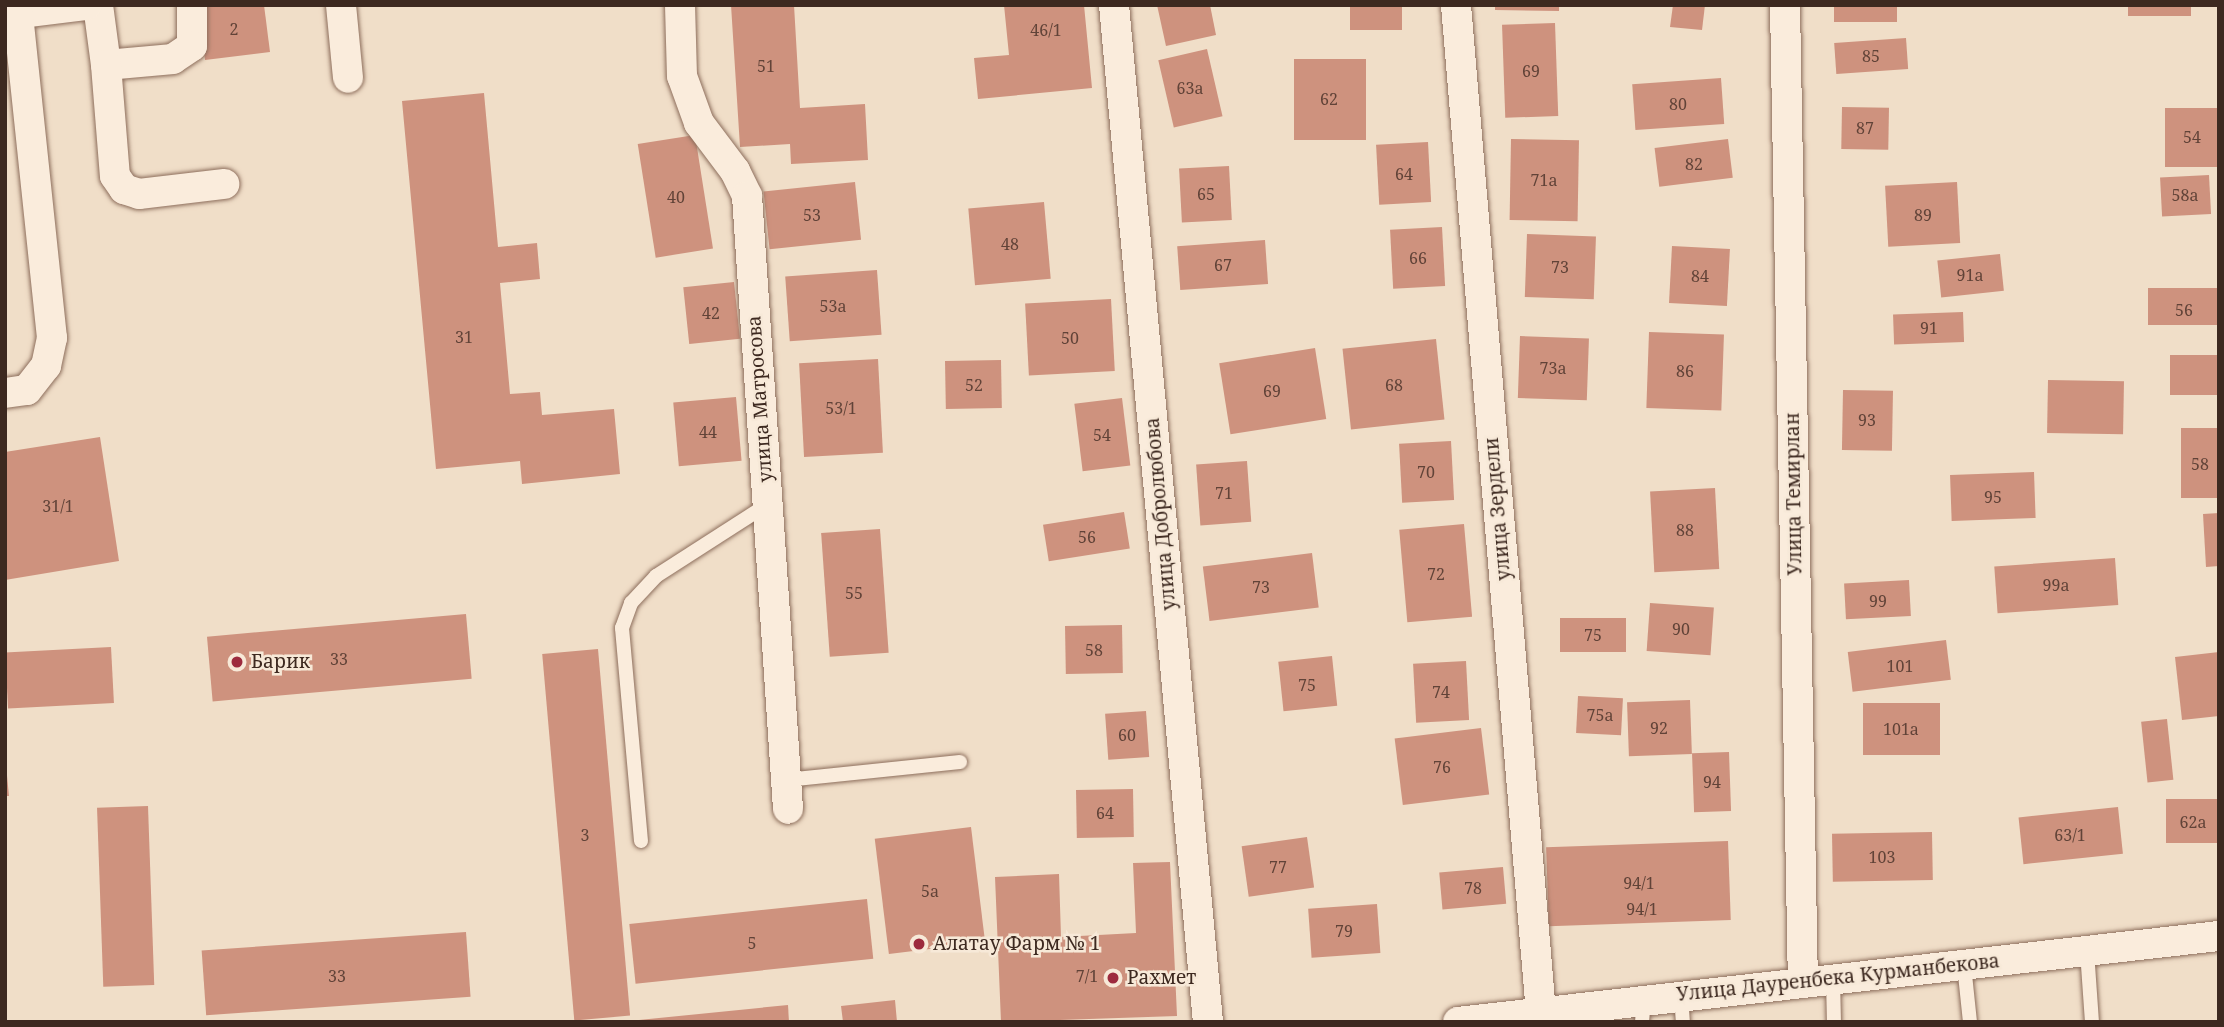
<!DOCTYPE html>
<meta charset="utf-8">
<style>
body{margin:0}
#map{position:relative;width:2224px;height:1027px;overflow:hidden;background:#f0dec8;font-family:"Noto Serif",serif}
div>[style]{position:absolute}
.building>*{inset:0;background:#ce927e;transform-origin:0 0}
.roads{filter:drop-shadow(0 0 2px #8d6e5c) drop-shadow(0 0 2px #8d6e5c)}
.service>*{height:14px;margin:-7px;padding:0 7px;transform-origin:7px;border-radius:7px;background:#faecdc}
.minor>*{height:30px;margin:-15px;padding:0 15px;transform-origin:15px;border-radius:15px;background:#faecdc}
.dots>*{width:19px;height:19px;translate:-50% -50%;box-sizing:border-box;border:4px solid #f7e9d8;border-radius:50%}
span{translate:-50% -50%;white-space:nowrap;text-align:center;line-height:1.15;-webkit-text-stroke:5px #f7e9d8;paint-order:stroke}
.number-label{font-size:16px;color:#614338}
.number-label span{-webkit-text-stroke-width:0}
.street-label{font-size:19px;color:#3d2920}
.poi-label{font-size:19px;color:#3d2920}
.left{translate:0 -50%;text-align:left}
.frame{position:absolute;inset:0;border:7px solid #3d2920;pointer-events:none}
</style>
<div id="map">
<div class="building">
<i style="clip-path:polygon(199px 5px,264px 5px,270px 52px,205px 60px)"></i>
<i style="clip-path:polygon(731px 5px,794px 5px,800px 108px,865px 104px,868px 160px,791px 164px,790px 144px,740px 147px)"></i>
<i style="clip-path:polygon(1004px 5px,1084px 5px,1092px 88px,978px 99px,974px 58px,1009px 55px)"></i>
<i style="clip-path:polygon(1157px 5px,1210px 5px,1216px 35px,1166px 46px)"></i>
<i style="left:1350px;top:5px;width:52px;height:25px"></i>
<i style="clip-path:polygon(1495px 5px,1559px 5px,1559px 11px,1495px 10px)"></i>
<i style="clip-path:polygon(1673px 5px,1705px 5px,1702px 30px,1670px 27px)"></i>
<i style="left:1834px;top:5px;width:63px;height:17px"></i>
<i style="left:2128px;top:5px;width:63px;height:11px"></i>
<i style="left:1555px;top:23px;width:93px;height:53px;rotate:88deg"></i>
<i style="left:1906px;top:38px;width:31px;height:72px;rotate:86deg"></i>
<i style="left:1207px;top:49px;width:69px;height:50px;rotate:77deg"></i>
<i style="left:1294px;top:59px;width:72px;height:81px"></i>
<i style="left:1721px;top:78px;width:46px;height:89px;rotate:86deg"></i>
<i style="clip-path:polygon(484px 93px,498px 247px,537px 243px,540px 279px,500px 283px,510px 394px,540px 392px,542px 415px,614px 409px,620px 474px,522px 484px,520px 461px,436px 469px,402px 101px)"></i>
<i style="left:1842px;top:107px;width:47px;height:42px;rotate:1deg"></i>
<i style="left:2165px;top:108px;width:54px;height:59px"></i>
<i style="left:695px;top:135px;width:115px;height:58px;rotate:81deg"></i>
<i style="left:1511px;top:139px;width:68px;height:81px;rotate:1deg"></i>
<i style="left:1728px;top:139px;width:39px;height:74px;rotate:83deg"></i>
<i style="left:1428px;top:142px;width:60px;height:52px;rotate:87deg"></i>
<i style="left:1229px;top:166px;width:54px;height:50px;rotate:87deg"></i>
<i style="left:2209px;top:175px;width:39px;height:49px;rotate:87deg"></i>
<i style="left:855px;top:182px;width:58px;height:92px;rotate:84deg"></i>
<i style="left:1957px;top:182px;width:61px;height:72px;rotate:87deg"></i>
<i style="left:1044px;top:202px;width:77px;height:76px;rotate:85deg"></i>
<i style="left:1442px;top:227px;width:59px;height:52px;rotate:87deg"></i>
<i style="left:1527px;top:234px;width:69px;height:63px;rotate:2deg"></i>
<i style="left:1265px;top:240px;width:44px;height:88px;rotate:86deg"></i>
<i style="left:1672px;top:246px;width:58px;height:57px;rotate:3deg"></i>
<i style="left:2000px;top:254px;width:37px;height:63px;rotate:84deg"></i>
<i style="left:877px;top:270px;width:65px;height:92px;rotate:86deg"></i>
<i style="left:734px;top:282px;width:57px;height:51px;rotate:84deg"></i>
<i style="left:2219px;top:288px;width:37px;height:71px;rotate:90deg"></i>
<i style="left:1111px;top:299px;width:72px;height:86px;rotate:87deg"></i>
<i style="left:1963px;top:312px;width:30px;height:70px;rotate:88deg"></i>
<i style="left:1649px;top:332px;width:75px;height:76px;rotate:2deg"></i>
<i style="left:1520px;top:336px;width:69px;height:62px;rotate:2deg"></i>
<i style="left:1436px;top:339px;width:81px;height:94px;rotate:84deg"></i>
<i style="left:1315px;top:348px;width:72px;height:97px;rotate:81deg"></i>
<i style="left:2170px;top:355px;width:49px;height:40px"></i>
<i style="left:878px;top:359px;width:94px;height:79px;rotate:87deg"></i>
<i style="left:1001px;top:360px;width:48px;height:56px;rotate:89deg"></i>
<i style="left:2048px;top:380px;width:76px;height:53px;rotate:1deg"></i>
<i style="left:1843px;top:390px;width:50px;height:60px;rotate:1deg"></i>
<i style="left:736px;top:397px;width:64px;height:63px;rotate:85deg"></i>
<i style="left:1122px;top:398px;width:68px;height:48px;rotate:83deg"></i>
<i style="left:2219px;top:428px;width:70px;height:38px;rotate:90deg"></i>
<i style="clip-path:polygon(100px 437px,119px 561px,5px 580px,5px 452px)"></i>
<i style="left:1451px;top:441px;width:59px;height:52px;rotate:87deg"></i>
<i style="left:1247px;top:461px;width:61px;height:51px;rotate:86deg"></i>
<i style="left:2034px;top:472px;width:46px;height:84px;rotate:88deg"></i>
<i style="left:1715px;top:488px;width:81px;height:65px;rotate:87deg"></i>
<i style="left:1124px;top:512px;width:37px;height:82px;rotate:81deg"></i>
<i style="clip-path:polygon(2219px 513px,2219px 566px,2206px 567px,2203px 514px)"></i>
<i style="left:1464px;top:524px;width:93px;height:65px;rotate:85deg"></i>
<i style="left:880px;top:529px;width:124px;height:59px;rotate:86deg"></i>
<i style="left:1312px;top:553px;width:55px;height:110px;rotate:83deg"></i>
<i style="left:2115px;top:558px;width:47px;height:121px;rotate:86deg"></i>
<i style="left:1909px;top:580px;width:36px;height:65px;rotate:87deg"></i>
<i style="left:1650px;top:603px;width:64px;height:48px;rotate:4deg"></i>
<i style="left:466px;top:614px;width:65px;height:260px;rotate:85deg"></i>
<i style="left:1560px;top:618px;width:66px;height:34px"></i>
<i style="left:1122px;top:625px;width:48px;height:57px;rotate:89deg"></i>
<i style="left:1946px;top:640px;width:40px;height:99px;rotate:83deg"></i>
<i style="left:111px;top:647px;width:56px;height:106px;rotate:87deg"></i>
<i style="left:598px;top:649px;width:368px;height:56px;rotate:85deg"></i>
<i style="clip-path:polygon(2219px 652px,2219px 716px,2182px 720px,2175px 657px)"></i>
<i style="left:1332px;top:656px;width:50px;height:54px;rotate:84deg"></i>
<i style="left:1466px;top:661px;width:59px;height:53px;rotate:87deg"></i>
<i style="left:1578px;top:696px;width:45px;height:37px;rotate:3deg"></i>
<i style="left:1690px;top:700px;width:54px;height:63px;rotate:88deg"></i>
<i style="left:1863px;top:703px;width:77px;height:52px"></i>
<i style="left:1146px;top:711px;width:46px;height:41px;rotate:86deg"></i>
<i style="left:2167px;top:719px;width:61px;height:26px;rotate:84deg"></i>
<i style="left:1481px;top:728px;width:67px;height:87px;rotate:83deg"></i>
<i style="left:1729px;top:752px;width:59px;height:37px;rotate:88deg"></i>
<i style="clip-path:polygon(5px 755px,9px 796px,5px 796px)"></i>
<i style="left:1133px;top:789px;width:48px;height:57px;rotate:89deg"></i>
<i style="left:2219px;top:799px;width:44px;height:53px;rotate:90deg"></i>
<i style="left:148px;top:806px;width:179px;height:51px;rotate:88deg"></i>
<i style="left:2118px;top:807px;width:47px;height:100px;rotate:84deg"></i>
<i style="left:971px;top:827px;width:116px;height:97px;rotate:83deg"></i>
<i style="left:1932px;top:832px;width:48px;height:100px;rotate:89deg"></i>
<i style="left:1307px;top:837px;width:51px;height:66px;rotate:82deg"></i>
<i style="left:1728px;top:841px;width:79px;height:182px;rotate:88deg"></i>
<i style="clip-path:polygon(1170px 862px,1177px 1016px,1001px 1022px,995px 877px,1059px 874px,1061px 937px,1136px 933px,1133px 863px)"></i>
<i style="left:1503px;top:867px;width:37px;height:64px;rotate:85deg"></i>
<i style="left:867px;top:899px;width:60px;height:239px;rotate:84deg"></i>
<i style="left:1377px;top:904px;width:49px;height:69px;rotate:86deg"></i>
<i style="left:466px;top:932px;width:65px;height:265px;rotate:86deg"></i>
<i style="clip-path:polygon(895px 1000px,897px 1022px,843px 1022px,841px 1006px)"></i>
<i style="clip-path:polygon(788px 1005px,789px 1022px,639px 1022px,639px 1020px)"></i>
</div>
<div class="roads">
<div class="service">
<i style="left:786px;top:780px;width:175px;rotate:-5.9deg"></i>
<i style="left:641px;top:841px;width:214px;rotate:-95.1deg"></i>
<i style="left:622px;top:628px;width:27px;rotate:-70deg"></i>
<i style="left:631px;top:603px;width:37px;rotate:-47deg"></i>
<i style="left:656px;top:576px;width:133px;rotate:-32.7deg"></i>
<i style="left:2087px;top:951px;width:71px;rotate:86deg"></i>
<i style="left:1964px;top:965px;width:57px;rotate:84deg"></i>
<i style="left:1833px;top:979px;width:43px;rotate:88.7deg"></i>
<i style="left:1681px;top:995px;width:27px;rotate:86deg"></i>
<i style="left:1642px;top:1022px;width:22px;rotate:-85deg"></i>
</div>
<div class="minor">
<i style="left:98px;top:5px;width:61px;rotate:82.4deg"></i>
<i style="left:192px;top:5px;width:41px;rotate:90deg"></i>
<i style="left:192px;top:46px;width:23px;rotate:146deg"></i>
<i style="left:173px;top:59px;width:67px;rotate:174.9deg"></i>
<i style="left:106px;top:65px;width:111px;rotate:85.4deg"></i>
<i style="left:115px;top:176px;width:16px;rotate:55deg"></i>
<i style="left:124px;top:189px;width:16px;rotate:18deg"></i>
<i style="left:139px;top:194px;width:86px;rotate:-6.7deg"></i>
<i style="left:341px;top:5px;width:73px;rotate:84.5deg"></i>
<i style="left:680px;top:5px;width:71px;rotate:88.4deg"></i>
<i style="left:682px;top:76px;width:50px;rotate:70.1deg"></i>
<i style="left:699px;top:123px;width:60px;rotate:53.1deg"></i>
<i style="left:735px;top:171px;width:28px;rotate:64deg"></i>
<i style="left:747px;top:196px;width:614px;rotate:86.17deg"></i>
<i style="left:1114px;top:5px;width:1021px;rotate:84.72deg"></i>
<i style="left:1456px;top:5px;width:1011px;rotate:85.18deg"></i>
<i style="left:1785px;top:5px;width:978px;rotate:88.95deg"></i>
<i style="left:5px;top:15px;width:82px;rotate:-7deg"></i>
<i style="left:5px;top:393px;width:22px;rotate:-8deg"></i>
<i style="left:27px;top:390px;width:31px;rotate:-52deg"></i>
<i style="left:46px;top:366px;width:29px;rotate:-78deg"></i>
<i style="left:52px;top:338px;width:326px;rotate:-96deg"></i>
<i style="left:1458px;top:1022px;width:766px;rotate:-6.45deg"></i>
</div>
</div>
<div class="dots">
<i style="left:237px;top:662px;background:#9d2b3e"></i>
<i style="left:919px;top:944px;background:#9d2b3e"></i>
<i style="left:1113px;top:978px;background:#9d2b3e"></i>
</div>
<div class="number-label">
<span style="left:234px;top:29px">2</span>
<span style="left:1046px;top:30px">46/1</span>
<span style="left:1871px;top:56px">85</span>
<span style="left:766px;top:66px">51</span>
<span style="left:1531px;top:71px">69</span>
<span style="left:1190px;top:88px">63а</span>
<span style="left:1329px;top:99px">62</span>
<span style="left:1678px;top:104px">80</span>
<span style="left:1865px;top:128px">87</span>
<span style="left:2192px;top:137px">54</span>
<span style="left:1694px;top:164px">82</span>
<span style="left:1404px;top:174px">64</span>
<span style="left:1544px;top:180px">71а</span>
<span style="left:1206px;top:194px">65</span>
<span style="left:2185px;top:195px">58а</span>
<span style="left:676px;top:197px">40</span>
<span style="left:812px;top:215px">53</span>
<span style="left:1923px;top:215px">89</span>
<span style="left:1010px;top:244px">48</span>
<span style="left:1418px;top:258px">66</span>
<span style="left:1223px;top:265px">67</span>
<span style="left:1560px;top:267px">73</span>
<span style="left:1970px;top:275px">91а</span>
<span style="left:1700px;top:276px">84</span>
<span style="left:833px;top:306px">53а</span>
<span style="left:2184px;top:310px">56</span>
<span style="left:711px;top:313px">42</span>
<span style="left:1929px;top:328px">91</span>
<span style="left:464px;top:337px">31</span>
<span style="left:1070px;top:338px">50</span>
<span style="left:1553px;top:368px">73а</span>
<span style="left:1685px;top:371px">86</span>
<span style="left:974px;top:385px">52</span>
<span style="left:1394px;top:385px">68</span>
<span style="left:1272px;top:391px">69</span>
<span style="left:841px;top:408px">53/1</span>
<span style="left:1867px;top:420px">93</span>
<span style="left:708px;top:432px">44</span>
<span style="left:1102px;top:435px">54</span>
<span style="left:2200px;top:464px">58</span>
<span style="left:1426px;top:472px">70</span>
<span style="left:1224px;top:493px">71</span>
<span style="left:1993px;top:497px">95</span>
<span style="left:58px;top:506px">31/1</span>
<span style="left:1685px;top:530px">88</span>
<span style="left:1087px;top:537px">56</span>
<span style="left:1436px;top:574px">72</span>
<span style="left:2056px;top:585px">99а</span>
<span style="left:1261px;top:587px">73</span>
<span style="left:854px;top:593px">55</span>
<span style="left:1878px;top:601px">99</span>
<span style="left:1681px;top:629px">90</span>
<span style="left:1593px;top:635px">75</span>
<span style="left:1094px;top:650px">58</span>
<span style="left:339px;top:659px">33</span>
<span style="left:1900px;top:666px">101</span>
<span style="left:1307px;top:685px">75</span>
<span style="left:1441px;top:692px">74</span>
<span style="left:1600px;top:715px">75а</span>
<span style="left:1659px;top:728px">92</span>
<span style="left:1901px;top:729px">101а</span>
<span style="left:1127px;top:735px">60</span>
<span style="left:1442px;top:767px">76</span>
<span style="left:1712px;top:782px">94</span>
<span style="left:1105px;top:813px">64</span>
<span style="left:2193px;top:822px">62а</span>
<span style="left:585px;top:835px">3</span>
<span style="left:2070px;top:835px">63/1</span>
<span style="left:1882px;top:857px">103</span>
<span style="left:1278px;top:867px">77</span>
<span style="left:1639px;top:883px">94/1</span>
<span style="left:1473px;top:888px">78</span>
<span style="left:930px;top:891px">5а</span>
<span style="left:1642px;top:909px">94/1</span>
<span style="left:1344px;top:931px">79</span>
<span style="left:752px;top:943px">5</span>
<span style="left:337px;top:976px">33</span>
<span style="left:1087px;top:976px">7/1</span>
</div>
<div class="street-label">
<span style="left:760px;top:399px;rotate:-94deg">улица Матросова</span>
<span style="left:1794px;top:494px;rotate:-91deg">Улица Темирлан</span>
<span style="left:1498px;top:509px;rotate:-95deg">улица Зердели</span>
<span style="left:1161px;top:514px;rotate:-95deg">улица Добролюбова</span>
<span style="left:1838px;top:978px;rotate:-6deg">Улица Дауренбека Курманбекова</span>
</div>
<div class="poi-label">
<span class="left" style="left:251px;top:662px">Барик</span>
<span class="left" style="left:933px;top:944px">Алатау Фарм № 1</span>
<span class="left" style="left:1127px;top:978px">Рахмет</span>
</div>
<div class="frame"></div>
</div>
